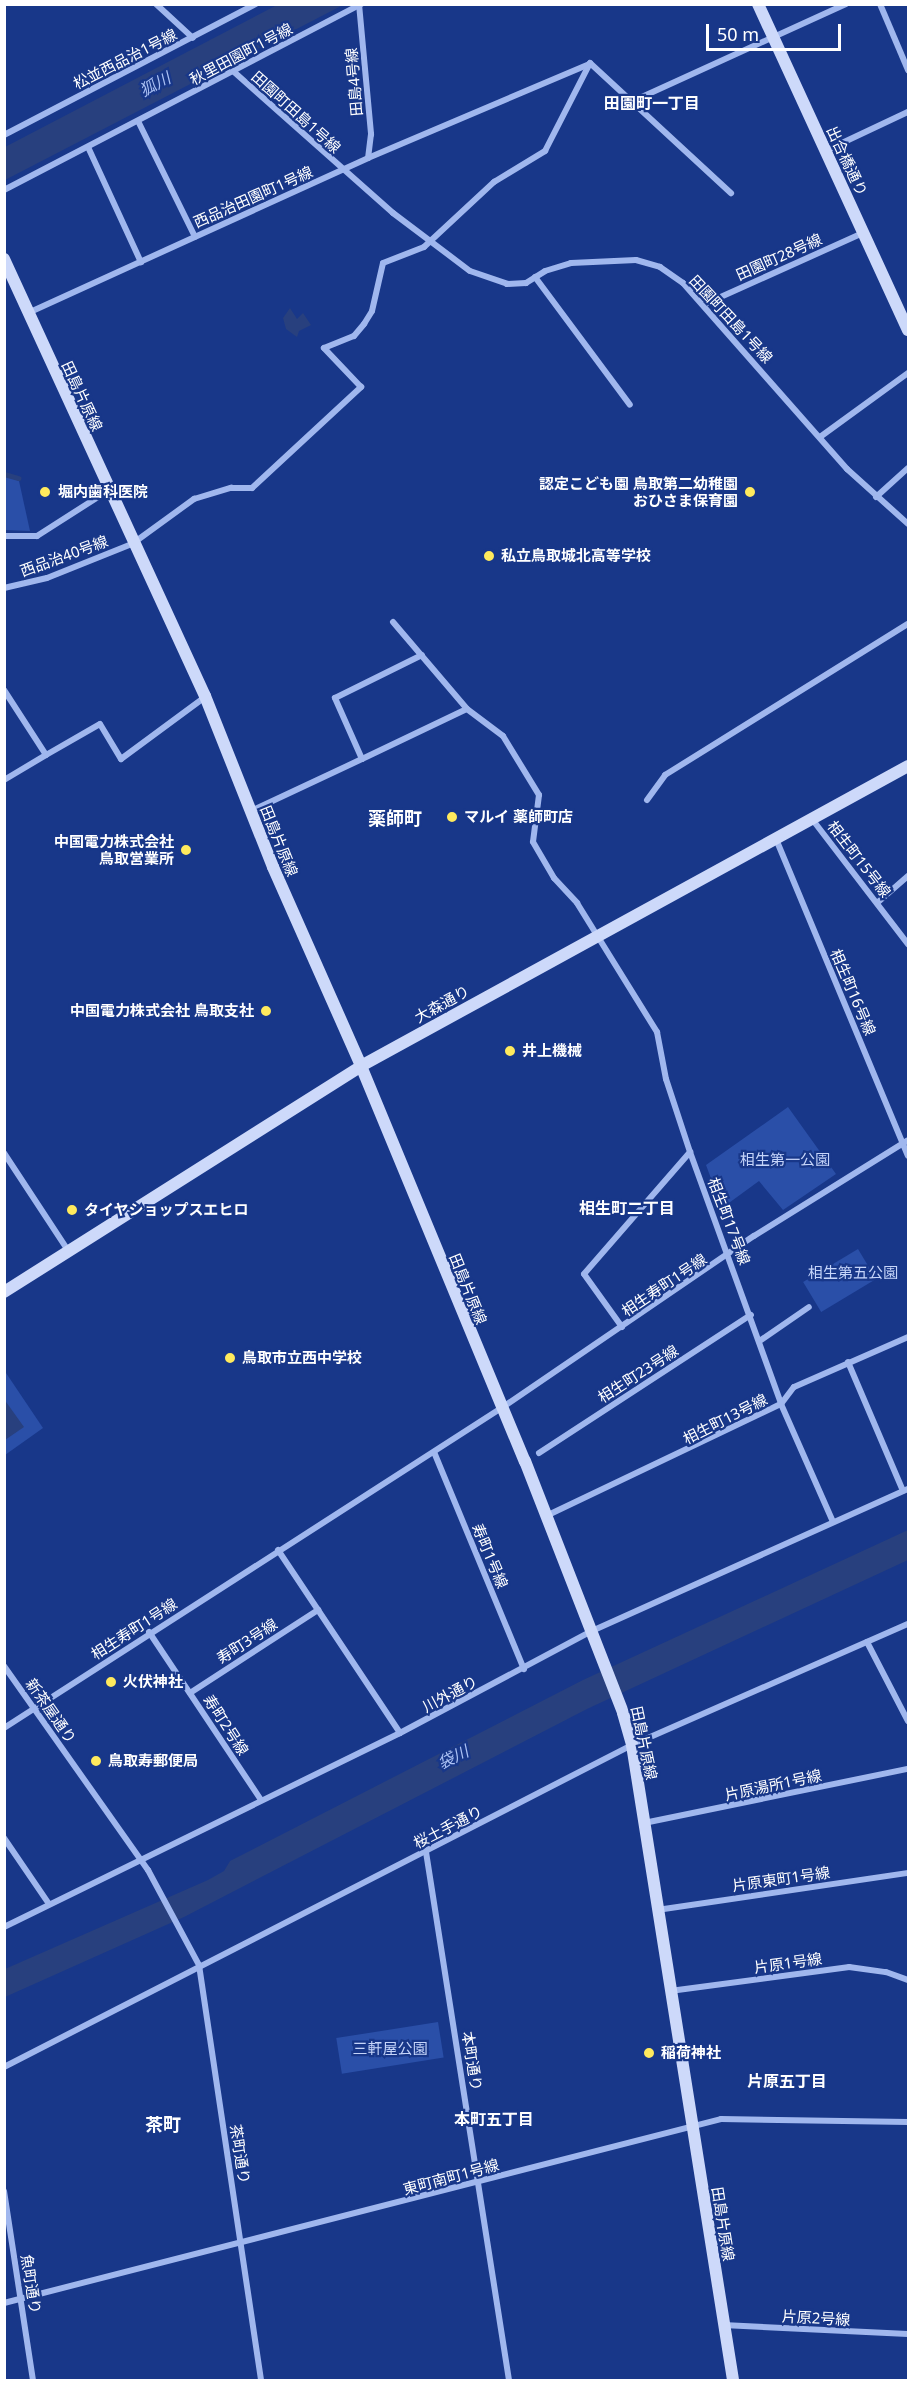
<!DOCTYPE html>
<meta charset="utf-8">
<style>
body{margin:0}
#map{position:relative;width:913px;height:2385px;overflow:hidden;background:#183789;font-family:"Noto Sans","Noto Sans JP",sans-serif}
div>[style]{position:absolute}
.green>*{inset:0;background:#2a4fa8;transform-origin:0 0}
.water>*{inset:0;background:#28407e}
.stream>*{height:5px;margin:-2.5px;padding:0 2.5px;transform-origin:2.5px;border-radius:2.5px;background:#28407e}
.street>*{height:6px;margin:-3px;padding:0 3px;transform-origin:3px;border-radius:3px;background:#a0b7ee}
.secondary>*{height:12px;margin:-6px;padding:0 6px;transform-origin:6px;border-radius:6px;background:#cdd9fa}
.dots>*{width:16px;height:16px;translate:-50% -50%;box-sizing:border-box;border:3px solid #183789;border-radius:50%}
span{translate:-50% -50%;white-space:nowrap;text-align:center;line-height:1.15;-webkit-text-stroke:4.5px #183789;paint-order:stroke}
.street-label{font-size:15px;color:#fff}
.poi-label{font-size:15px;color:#fff;font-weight:700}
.right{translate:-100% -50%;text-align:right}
.left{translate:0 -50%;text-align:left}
.park-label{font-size:15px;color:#c6d5fa}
.water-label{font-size:16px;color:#acc2f5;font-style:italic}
.neighbourhood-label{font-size:16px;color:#fff;font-weight:700}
.quarter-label{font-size:18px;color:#fff;font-weight:700}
.frame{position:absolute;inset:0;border:6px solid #fff;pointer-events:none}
.scale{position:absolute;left:706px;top:24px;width:135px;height:27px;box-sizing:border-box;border:3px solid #fff;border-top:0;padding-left:8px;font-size:18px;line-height:21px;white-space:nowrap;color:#fff;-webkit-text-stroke:4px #183789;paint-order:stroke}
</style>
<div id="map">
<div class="green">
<i style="clip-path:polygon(5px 475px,19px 481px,30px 531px,5px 530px)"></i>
<i style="clip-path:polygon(788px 1107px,836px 1174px,783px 1210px,759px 1181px,722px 1208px,706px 1165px)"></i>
<i style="left:858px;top:1249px;width:35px;height:64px;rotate:59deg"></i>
<i style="clip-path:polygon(4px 1370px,43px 1428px,5px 1455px,4px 1455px)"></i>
<i style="left:438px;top:2022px;width:36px;height:103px;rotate:81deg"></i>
</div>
<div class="water">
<i style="clip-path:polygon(277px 5px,343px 5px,5px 180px,5px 147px)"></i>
<i style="clip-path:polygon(290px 308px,297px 319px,303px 313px,311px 325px,299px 331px,297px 337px,286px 329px,283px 318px)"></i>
<i style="clip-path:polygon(4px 1399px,24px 1427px,5px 1440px,4px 1440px)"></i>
<i style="clip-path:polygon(908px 1530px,908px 1560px,587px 1709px,184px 1917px,5px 1997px,5px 1969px,208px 1880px,224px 1871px,230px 1861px,583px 1680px)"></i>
</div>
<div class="stream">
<i style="left:4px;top:474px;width:15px;rotate:16deg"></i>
</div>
<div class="street">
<i style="left:156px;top:4px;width:50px;rotate:42.6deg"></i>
<i style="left:359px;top:4px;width:131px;rotate:84.7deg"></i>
<i style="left:371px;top:134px;width:24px;rotate:97deg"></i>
<i style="left:880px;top:4px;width:72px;rotate:67deg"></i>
<i style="left:590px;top:63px;width:192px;rotate:42.7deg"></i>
<i style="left:233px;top:71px;width:214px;rotate:41.6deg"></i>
<i style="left:393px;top:213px;width:96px;rotate:37deg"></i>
<i style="left:470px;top:271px;width:39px;rotate:19deg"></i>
<i style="left:507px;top:284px;width:19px;rotate:-3deg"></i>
<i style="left:526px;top:283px;width:22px;rotate:-32deg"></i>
<i style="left:545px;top:271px;width:27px;rotate:-17deg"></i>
<i style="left:571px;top:263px;width:65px;rotate:-2.6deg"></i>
<i style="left:636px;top:260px;width:25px;rotate:16deg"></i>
<i style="left:660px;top:267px;width:28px;rotate:35deg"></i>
<i style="left:683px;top:283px;width:248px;rotate:48.6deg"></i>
<i style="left:847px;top:469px;width:82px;rotate:42deg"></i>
<i style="left:633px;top:101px;width:234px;rotate:-24.5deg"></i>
<i style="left:138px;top:121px;width:129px;rotate:63.8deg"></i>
<i style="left:4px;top:135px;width:284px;rotate:-27.5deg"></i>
<i style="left:88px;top:147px;width:127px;rotate:65.3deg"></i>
<i style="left:825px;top:151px;width:92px;rotate:-25.2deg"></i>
<i style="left:4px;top:190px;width:403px;rotate:-27.5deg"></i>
<i style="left:535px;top:277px;width:159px;rotate:53.4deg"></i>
<i style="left:705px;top:304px;width:173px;rotate:-24.2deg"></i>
<i style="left:28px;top:313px;width:374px;rotate:-24.5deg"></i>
<i style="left:368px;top:158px;width:240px;rotate:-23deg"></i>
<i style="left:820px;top:437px;width:109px;rotate:-36deg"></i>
<i style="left:876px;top:497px;width:43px;rotate:-42.2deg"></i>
<i style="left:4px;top:536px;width:33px"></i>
<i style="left:37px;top:536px;width:85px;rotate:-32.6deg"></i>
<i style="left:4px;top:588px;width:44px;rotate:-13.1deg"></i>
<i style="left:47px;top:578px;width:92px;rotate:-21.8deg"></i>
<i style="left:132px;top:544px;width:77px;rotate:-36deg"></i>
<i style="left:194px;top:499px;width:39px;rotate:-17deg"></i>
<i style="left:231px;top:488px;width:21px"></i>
<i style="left:252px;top:488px;width:149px;rotate:-42.8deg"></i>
<i style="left:361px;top:387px;width:54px;rotate:-133.5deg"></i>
<i style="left:324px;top:348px;width:32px;rotate:-22deg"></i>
<i style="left:354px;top:336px;width:16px;rotate:-50deg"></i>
<i style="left:364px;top:324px;width:15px;rotate:-58deg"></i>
<i style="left:372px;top:311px;width:49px;rotate:-77.1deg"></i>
<i style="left:383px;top:263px;width:44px;rotate:-21.3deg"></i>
<i style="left:424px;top:247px;width:96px;rotate:-42.9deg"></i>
<i style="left:494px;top:182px;width:60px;rotate:-31.3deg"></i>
<i style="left:545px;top:151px;width:99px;rotate:-62.9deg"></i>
<i style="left:393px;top:622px;width:114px;rotate:49.6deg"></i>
<i style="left:467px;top:709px;width:45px;rotate:36.9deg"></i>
<i style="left:503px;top:736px;width:69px;rotate:58.6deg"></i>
<i style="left:539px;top:795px;width:47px;rotate:97.3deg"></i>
<i style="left:533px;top:842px;width:42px;rotate:59.7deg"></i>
<i style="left:554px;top:878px;width:34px;rotate:47deg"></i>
<i style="left:577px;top:903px;width:152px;rotate:58.2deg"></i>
<i style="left:657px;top:1032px;width:48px;rotate:79.2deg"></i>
<i style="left:666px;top:1079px;width:77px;rotate:71.8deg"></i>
<i style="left:690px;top:1152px;width:268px;rotate:70.1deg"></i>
<i style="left:781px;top:1404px;width:129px;rotate:66.2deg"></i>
<i style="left:4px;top:690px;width:77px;rotate:57.1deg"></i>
<i style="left:46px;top:755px;width:62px;rotate:-29.9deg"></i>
<i style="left:100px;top:724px;width:41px;rotate:59deg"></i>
<i style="left:121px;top:759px;width:104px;rotate:-36.4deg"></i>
<i style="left:362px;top:759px;width:116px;rotate:-25.5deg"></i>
<i style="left:4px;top:780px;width:49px;rotate:-30.8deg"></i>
<i style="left:647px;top:800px;width:31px;rotate:-54deg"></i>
<i style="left:665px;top:775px;width:286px;rotate:-31.9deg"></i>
<i style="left:251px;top:811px;width:123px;rotate:-25.1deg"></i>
<i style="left:362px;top:759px;width:67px;rotate:-113.9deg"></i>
<i style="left:335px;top:698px;width:97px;rotate:-26.3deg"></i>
<i style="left:812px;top:819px;width:158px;rotate:52.5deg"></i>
<i style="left:776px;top:839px;width:343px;rotate:67.4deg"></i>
<i style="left:877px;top:903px;width:41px;rotate:-41.1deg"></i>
<i style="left:4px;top:1153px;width:118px;rotate:56.7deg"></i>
<i style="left:622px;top:1327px;width:65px;rotate:-125.6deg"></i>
<i style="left:584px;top:1274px;width:162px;rotate:-49deg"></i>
<i style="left:761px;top:1340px;width:58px;rotate:-34.5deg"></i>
<i style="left:848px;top:1362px;width:140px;rotate:66.9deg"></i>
<i style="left:434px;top:1452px;width:235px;rotate:67.5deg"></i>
<i style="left:539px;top:1453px;width:253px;rotate:-33.1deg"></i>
<i style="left:546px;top:1516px;width:260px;rotate:-25.5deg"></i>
<i style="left:781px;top:1404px;width:21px;rotate:-53deg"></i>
<i style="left:794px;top:1387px;width:124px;rotate:-23.7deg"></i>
<i style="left:278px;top:1550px;width:220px;rotate:56.3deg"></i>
<i style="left:149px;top:1632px;width:202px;rotate:56.3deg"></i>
<i style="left:867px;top:1642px;width:89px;rotate:62.6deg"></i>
<i style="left:4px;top:1666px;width:250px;rotate:54.8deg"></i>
<i style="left:148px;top:1870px;width:108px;rotate:61.8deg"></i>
<i style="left:199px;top:1965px;width:420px;rotate:81.5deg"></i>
<i style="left:190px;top:1693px;width:153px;rotate:-33deg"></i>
<i style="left:4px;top:1728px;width:590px;rotate:-32.75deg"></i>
<i style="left:500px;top:1409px;width:307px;rotate:-34.3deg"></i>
<i style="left:754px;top:1236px;width:181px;rotate:-31.9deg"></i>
<i style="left:644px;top:1823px;width:269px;rotate:-11.6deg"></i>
<i style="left:4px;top:1838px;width:80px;rotate:55.7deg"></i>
<i style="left:426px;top:1852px;width:534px;rotate:81.07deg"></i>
<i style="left:657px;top:1910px;width:254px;rotate:-8.4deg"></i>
<i style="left:4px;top:1927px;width:441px;rotate:-26.1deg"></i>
<i style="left:400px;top:1733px;width:220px;rotate:-28deg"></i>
<i style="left:594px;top:1630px;width:344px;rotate:-24.2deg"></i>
<i style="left:670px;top:1991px;width:181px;rotate:-7.6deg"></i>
<i style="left:849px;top:1967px;width:37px;rotate:8deg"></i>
<i style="left:886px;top:1972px;width:23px;rotate:20deg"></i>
<i style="left:4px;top:2067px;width:706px;rotate:-27.15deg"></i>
<i style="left:632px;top:1745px;width:301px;rotate:-23.7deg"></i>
<i style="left:4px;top:2191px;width:191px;rotate:81.3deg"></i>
<i style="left:4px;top:2303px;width:740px;rotate:-14.39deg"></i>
<i style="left:721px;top:2119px;width:187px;rotate:0.9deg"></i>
<i style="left:723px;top:2325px;width:185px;rotate:2.8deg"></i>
</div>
<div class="secondary">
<i style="left:758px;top:4px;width:359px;rotate:65.3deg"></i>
<i style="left:4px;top:259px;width:481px;rotate:65.3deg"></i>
<i style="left:205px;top:696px;width:184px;rotate:68.3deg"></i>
<i style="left:273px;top:867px;width:218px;rotate:66.1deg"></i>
<i style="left:361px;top:1066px;width:428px;rotate:67.5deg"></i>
<i style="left:525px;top:1461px;width:270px;rotate:68.7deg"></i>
<i style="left:623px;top:1713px;width:33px;rotate:74deg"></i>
<i style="left:632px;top:1745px;width:643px;rotate:80.96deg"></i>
<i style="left:4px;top:1292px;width:423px;rotate:-32.3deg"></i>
<i style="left:361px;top:1066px;width:624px;rotate:-28.74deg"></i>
</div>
<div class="dots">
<i style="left:45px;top:492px;background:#ffea5d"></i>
<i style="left:750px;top:492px;background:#ffea5d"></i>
<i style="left:489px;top:556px;background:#ffea5d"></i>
<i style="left:452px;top:817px;background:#ffea5d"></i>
<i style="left:186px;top:850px;background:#ffea5d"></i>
<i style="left:266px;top:1011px;background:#ffea5d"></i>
<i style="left:510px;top:1051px;background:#ffea5d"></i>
<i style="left:72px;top:1210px;background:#ffea5d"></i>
<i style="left:230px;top:1358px;background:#ffea5d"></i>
<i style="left:111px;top:1682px;background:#ffea5d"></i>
<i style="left:96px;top:1761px;background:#ffea5d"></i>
<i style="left:649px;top:2053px;background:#ffea5d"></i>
</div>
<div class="street-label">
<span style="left:241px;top:54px;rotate:-28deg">秋里田園町1号線</span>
<span style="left:125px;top:59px;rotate:-27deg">松並西品治1号線</span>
<span style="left:354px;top:82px;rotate:-95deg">田島4号線</span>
<span style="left:296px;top:112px;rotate:42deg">田園町田島1号線</span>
<span style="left:847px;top:161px;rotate:65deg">出合橋通り</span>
<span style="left:253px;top:197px;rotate:-24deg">西品治田園町1号線</span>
<span style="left:779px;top:257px;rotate:-24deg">田園町28号線</span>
<span style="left:731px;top:319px;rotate:47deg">田園町田島1号線</span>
<span style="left:82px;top:396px;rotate:65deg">田島片原線</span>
<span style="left:64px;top:556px;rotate:-20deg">西品治40号線</span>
<span style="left:279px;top:841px;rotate:68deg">田島片原線</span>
<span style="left:859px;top:859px;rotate:52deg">相生町15号線</span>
<span style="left:853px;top:992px;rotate:67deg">相生町16号線</span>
<span style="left:442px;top:1004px;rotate:-29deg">大森通り</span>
<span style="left:729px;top:1221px;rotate:69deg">相生町17号線</span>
<span style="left:664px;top:1285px;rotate:-34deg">相生寿町1号線</span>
<span style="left:468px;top:1289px;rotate:68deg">田島片原線</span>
<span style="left:638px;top:1374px;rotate:-33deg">相生町23号線</span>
<span style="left:725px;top:1419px;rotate:-27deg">相生町13号線</span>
<span style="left:490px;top:1556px;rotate:67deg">寿町1号線</span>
<span style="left:134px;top:1629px;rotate:-33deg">相生寿町1号線</span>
<span style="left:247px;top:1641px;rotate:-33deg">寿町3号線</span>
<span style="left:450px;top:1694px;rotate:-28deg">川外通り</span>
<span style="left:51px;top:1711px;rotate:55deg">新茶屋通り</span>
<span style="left:226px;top:1725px;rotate:57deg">寿町2号線</span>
<span style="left:644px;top:1743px;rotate:78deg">田島片原線</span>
<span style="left:773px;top:1785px;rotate:-12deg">片原湯所1号線</span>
<span style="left:448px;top:1827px;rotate:-27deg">桜土手通り</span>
<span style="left:781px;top:1879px;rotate:-8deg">片原東町1号線</span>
<span style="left:788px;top:1963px;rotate:-8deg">片原1号線</span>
<span style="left:472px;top:2061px;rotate:81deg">本町通り</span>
<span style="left:240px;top:2154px;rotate:81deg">茶町通り</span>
<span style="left:451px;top:2177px;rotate:-15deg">東町南町1号線</span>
<span style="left:723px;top:2224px;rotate:81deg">田島片原線</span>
<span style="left:31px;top:2284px;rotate:81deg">魚町通り</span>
<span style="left:816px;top:2318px;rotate:3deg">片原2号線</span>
</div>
<div class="poi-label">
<span class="right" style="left:738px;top:492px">認定こども園 鳥取第二幼稚園<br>おひさま保育園</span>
<span class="left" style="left:58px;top:492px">堀内歯科医院</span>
<span class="left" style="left:501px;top:556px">私立鳥取城北高等学校</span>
<span class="left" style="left:464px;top:817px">マルイ 薬師町店</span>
<span class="right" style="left:174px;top:850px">中国電力株式会社<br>鳥取営業所</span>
<span class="right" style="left:254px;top:1011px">中国電力株式会社 鳥取支社</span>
<span class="left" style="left:522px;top:1051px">井上機械</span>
<span class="left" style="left:84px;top:1210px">タイヤショップスエヒロ</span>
<span class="left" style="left:242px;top:1358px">鳥取市立西中学校</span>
<span class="left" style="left:123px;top:1682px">火伏神社</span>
<span class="left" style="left:108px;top:1761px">鳥取寿郵便局</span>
<span class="left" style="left:661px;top:2053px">稲荷神社</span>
</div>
<div class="park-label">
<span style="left:785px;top:1160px">相生第一公園</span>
<span style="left:853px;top:1273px">相生第五公園</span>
<span style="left:390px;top:2049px">三軒屋公園</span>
</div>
<div class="water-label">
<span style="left:155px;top:84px;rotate:-28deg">狐川</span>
<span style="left:453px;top:1757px;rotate:-26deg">袋川</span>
</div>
<div class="neighbourhood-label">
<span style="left:652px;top:103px">田園町一丁目</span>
<span style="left:627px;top:1208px">相生町二丁目</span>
<span style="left:787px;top:2081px">片原五丁目</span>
<span style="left:494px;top:2119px">本町五丁目</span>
</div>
<div class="quarter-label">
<span style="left:395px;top:818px">薬師町</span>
<span style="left:163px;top:2124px">茶町</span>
</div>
<div class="frame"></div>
<div class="scale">50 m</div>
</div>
